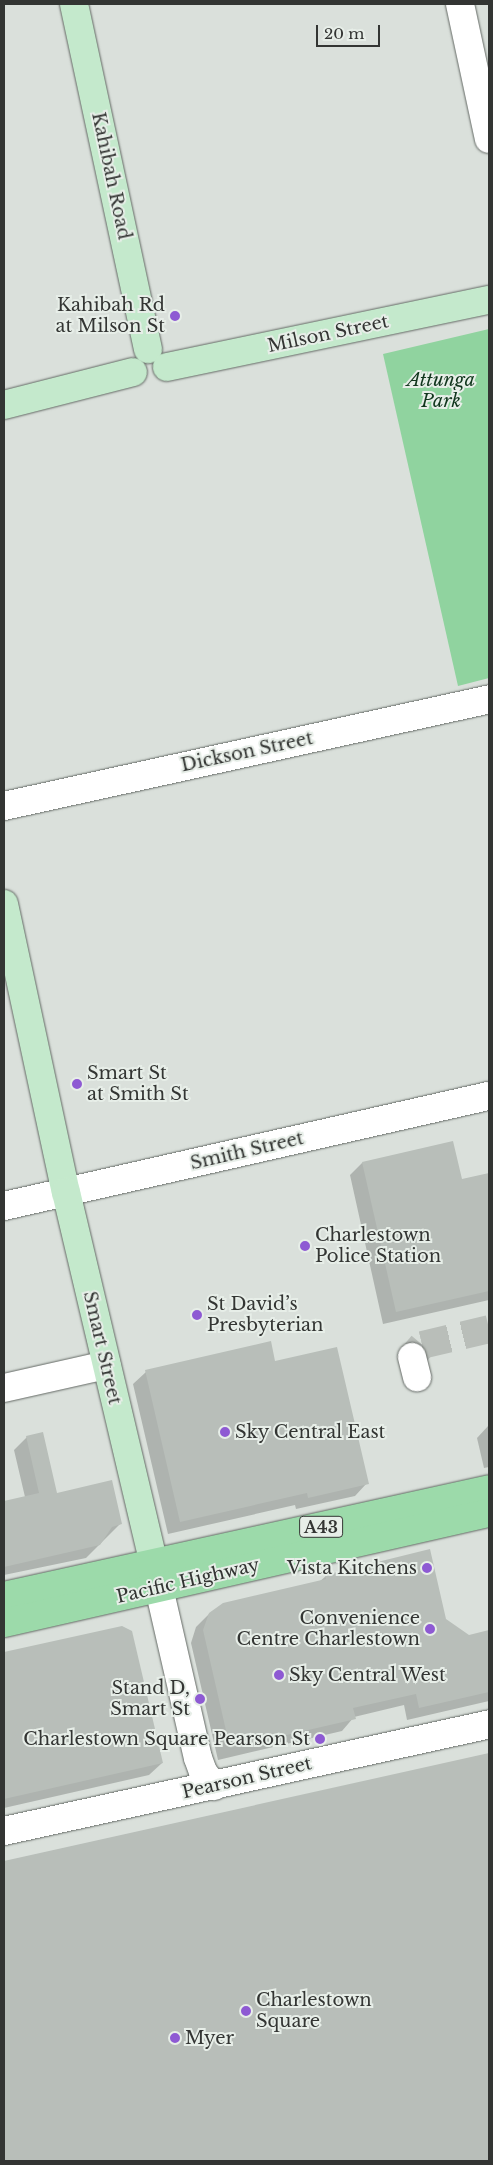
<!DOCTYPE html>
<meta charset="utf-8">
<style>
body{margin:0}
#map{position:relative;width:493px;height:2165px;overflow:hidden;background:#dae0db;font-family:"Libre Baskerville",serif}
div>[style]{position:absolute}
.green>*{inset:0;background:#90d39f}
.shadow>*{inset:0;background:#0003}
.building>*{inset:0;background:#b8beb9}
.minor-tunnel>*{height:28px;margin-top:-14px;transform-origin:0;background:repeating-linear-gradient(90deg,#b9beb9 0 28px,transparent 0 42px)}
.roads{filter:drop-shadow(0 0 1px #646965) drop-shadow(0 0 1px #646965)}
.minor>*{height:28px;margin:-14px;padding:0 14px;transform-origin:14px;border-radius:14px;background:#fff}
.major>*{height:28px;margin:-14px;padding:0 14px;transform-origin:14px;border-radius:14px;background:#c4e9cc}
.highway>*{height:28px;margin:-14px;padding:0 14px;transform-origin:14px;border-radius:14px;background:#9cdaaa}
.dots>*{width:14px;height:14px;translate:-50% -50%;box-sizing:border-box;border:2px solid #e7eee8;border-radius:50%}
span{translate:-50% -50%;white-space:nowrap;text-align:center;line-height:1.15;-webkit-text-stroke:4px #e7eee8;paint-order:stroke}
.shield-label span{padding:1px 4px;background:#e7eee8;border:1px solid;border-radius:4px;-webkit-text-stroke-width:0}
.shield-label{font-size:16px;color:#333533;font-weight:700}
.street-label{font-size:18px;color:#333533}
.poi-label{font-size:18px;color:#333533}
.right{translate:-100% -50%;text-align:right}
.left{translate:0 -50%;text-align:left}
.park-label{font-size:18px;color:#10361c;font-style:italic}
.frame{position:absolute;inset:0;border:5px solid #333533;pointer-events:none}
.scale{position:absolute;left:316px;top:25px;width:64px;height:22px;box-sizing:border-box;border:2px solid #333533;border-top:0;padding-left:6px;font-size:15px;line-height:18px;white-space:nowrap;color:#333533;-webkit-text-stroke:4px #e7eee8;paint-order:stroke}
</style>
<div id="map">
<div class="green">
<i style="clip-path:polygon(489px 329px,489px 678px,458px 686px,383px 354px)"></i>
</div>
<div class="shadow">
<i style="clip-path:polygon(362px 1163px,461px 1181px,489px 1174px,489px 1300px,383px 1324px,350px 1175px)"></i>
<i style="clip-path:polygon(274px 1362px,367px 1483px,355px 1496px,296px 1509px,295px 1505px,168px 1534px,133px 1384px,146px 1372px)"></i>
<i style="clip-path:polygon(489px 1425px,489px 1467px,484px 1468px,477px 1438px)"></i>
<i style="clip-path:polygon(27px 1437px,56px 1494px,120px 1524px,86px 1558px,4px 1575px,4px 1497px,5px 1502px,25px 1497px,14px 1450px)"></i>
<i style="clip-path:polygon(326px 1576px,445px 1620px,469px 1636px,489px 1631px,489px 1701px,407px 1720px,404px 1705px,354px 1717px,342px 1731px,218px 1760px,191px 1643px,196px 1627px,209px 1614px,319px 1582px)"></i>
<i style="clip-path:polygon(122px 1627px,162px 1763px,149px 1775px,4px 1808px,4px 1653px)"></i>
<i style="clip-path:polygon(489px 1754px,489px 2161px,4px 2161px,4px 1862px)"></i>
</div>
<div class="building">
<i style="clip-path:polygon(453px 1141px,462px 1179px,489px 1173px,489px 1291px,396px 1312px,362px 1162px)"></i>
<i style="clip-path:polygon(271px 1341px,275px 1361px,337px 1347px,369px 1484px,308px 1498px,307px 1493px,180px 1522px,145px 1370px)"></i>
<i style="clip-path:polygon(43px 1432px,57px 1493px,112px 1480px,122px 1524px,112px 1527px,100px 1545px,4px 1567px,4px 1501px,39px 1493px,26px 1436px)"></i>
<i style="clip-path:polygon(430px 1549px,446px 1619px,469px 1635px,489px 1630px,489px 1692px,419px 1708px,416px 1694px,353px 1708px,356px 1719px,230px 1748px,203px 1630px,209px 1613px,223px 1603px,326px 1579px,325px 1575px)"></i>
<i style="clip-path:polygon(122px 1626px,132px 1631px,163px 1763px,4px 1799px,4px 1652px)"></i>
<i style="clip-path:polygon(489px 1753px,489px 2161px,4px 2161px,4px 1861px)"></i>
</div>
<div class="minor-tunnel">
<i style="left:412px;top:1357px;width:16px;rotate:-50deg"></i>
<i style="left:422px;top:1345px;width:69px;rotate:-13.4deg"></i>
</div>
<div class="roads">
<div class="minor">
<i style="left:460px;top:4px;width:138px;rotate:77.9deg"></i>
<i style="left:4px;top:806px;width:497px;rotate:-12.4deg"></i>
<i style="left:4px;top:1206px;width:497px;rotate:-12.8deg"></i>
<i style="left:412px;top:1357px;width:21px;rotate:76deg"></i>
<i style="left:4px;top:1388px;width:105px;rotate:-12.7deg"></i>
<i style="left:159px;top:1588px;width:174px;rotate:77.1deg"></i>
<i style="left:198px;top:1758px;width:15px;rotate:70deg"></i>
<i style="left:203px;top:1772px;width:18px;rotate:52deg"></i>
<i style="left:4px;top:1831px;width:497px;rotate:-12.4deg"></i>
</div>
<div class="major">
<i style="left:74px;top:4px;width:353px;rotate:77.9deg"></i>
<i style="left:167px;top:367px;width:329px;rotate:-11.8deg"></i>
<i style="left:4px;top:405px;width:133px;rotate:-14.3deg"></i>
<i style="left:4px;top:904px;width:295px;rotate:77.9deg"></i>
<i style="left:66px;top:1192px;width:405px;rotate:76.7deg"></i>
</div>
<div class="highway">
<i style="left:4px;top:1596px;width:497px;rotate:-12.4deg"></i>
<i style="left:4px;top:1623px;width:497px;rotate:-12.8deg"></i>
</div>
</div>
<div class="dots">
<i style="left:175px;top:316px;background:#8e5ad3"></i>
<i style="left:77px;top:1084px;background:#8e5ad3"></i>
<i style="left:305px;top:1246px;background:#8e5ad3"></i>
<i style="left:197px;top:1315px;background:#8e5ad3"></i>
<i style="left:225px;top:1432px;background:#8e5ad3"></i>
<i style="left:427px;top:1568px;background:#8e5ad3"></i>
<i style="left:430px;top:1629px;background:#8e5ad3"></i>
<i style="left:279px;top:1675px;background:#8e5ad3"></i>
<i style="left:200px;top:1699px;background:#8e5ad3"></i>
<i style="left:320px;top:1739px;background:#8e5ad3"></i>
<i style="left:246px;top:2011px;background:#8e5ad3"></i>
<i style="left:175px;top:2038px;background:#8e5ad3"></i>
</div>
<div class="shield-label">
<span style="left:321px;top:1527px">A43</span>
</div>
<div class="street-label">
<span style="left:111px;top:176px;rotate:78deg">Kahibah Road</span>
<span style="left:328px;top:334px;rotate:-12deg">Milson Street</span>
<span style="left:247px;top:752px;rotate:-12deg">Dickson Street</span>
<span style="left:247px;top:1151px;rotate:-13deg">Smith Street</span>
<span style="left:102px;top:1348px;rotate:77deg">Smart Street</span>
<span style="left:188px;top:1581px;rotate:-13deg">Pacific Highway</span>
<span style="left:247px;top:1778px;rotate:-13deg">Pearson Street</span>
</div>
<div class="poi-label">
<span class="right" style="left:165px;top:316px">Kahibah Rd<br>at Milson St</span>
<span class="left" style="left:87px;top:1084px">Smart St<br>at Smith St</span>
<span class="left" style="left:315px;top:1246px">Charlestown<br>Police Station</span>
<span class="left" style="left:207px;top:1315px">St David’s<br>Presbyterian</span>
<span class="left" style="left:235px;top:1432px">Sky Central East</span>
<span class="right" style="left:417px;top:1568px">Vista Kitchens</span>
<span class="right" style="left:420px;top:1629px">Convenience<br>Centre Charlestown</span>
<span class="left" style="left:289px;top:1675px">Sky Central West</span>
<span class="right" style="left:190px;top:1699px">Stand D,<br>Smart St</span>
<span class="right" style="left:310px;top:1739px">Charlestown Square Pearson St</span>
<span class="left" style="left:256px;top:2011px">Charlestown<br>Square</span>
<span class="left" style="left:185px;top:2038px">Myer</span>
</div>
<div class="park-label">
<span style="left:441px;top:391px">Attunga<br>Park</span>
</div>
<div class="frame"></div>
<div class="scale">20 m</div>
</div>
